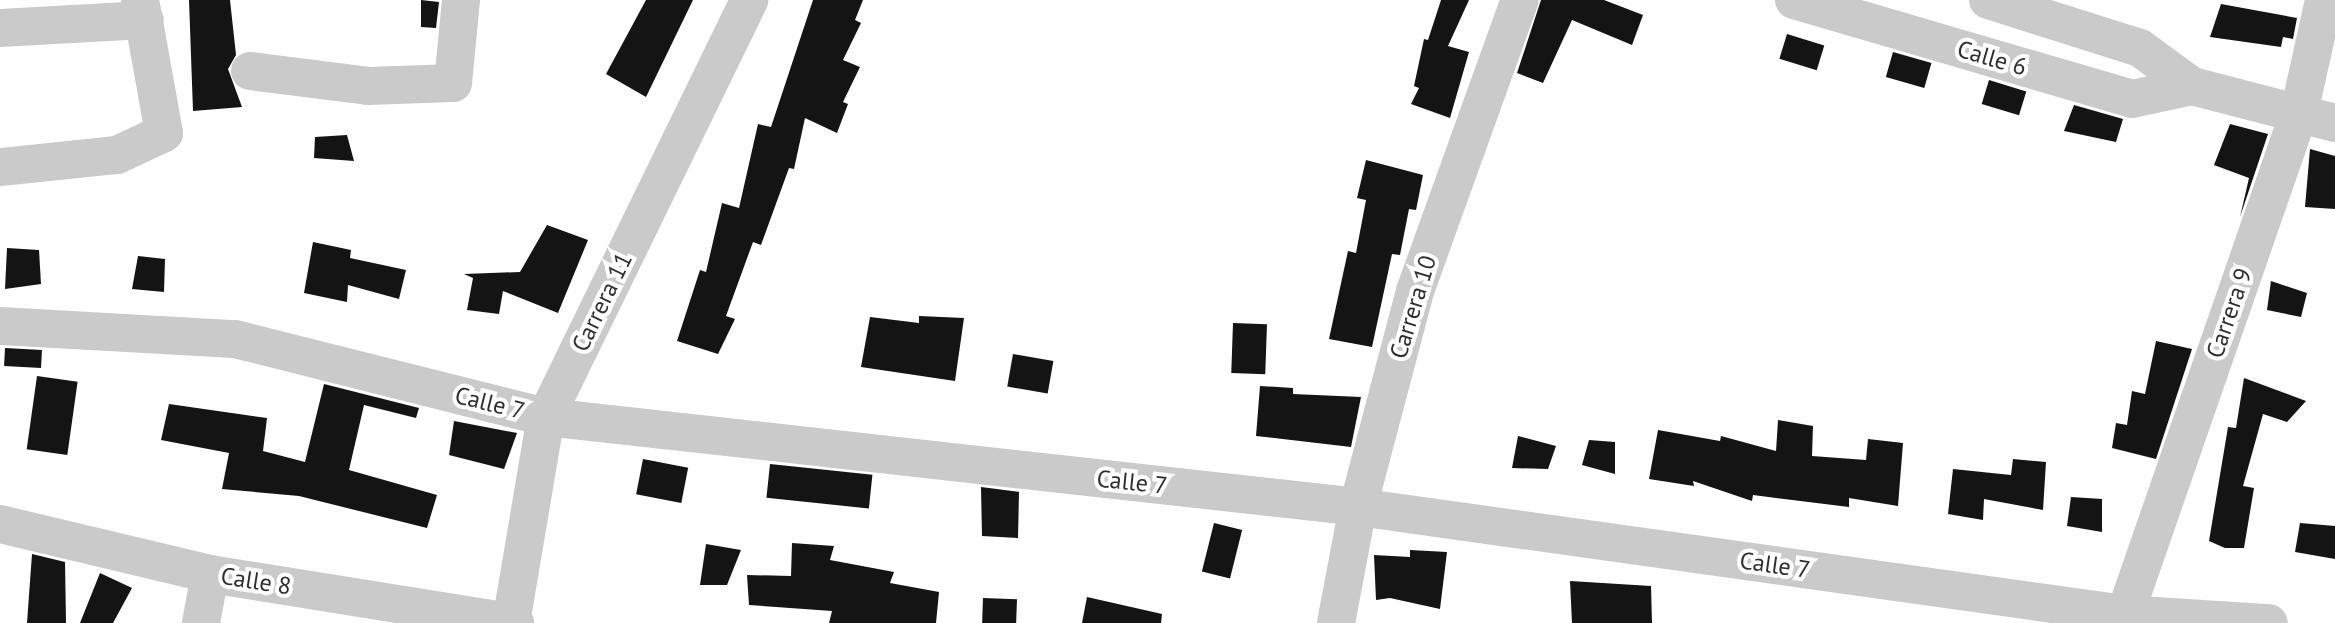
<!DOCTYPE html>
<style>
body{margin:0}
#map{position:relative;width:2335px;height:623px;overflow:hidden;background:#fff;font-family:"PT Sans",sans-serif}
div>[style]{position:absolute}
.building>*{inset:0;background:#141414;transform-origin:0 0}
.minor>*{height:38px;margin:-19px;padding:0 19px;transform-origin:19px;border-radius:19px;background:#cacaca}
span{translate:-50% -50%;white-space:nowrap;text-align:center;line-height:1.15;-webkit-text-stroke:8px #fff;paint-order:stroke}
.street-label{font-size:24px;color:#2d2d2d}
</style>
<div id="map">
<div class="building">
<i style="clip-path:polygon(189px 0,230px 0,236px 55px,228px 69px,242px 107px,193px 111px)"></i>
<i style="clip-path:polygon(421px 0,439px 2px,436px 28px,421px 27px)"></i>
<i style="clip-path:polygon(646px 0,693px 0,646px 97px,606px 74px)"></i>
<i style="clip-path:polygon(813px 0,863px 0,855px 20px,861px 23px,843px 60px,860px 67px,843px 102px,848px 104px,837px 133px,805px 118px,794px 169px,789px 168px,761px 245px,753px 242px,726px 316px,735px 319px,718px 354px,677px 341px,700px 270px,706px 272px,722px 203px,739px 208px,758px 124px,771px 127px)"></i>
<i style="clip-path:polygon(1441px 0,1469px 0,1448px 46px,1469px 52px,1450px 118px,1411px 104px,1419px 88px,1414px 86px,1424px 39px,1428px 40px)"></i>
<i style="clip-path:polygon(1541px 0,1604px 0,1643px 15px,1632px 45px,1572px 20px,1543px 83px,1517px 73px)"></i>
<i style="clip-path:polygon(2221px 4px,2297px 18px,2293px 39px,2283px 37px,2281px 47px,2210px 37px)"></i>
<i style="left:1787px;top:34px;width:39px;height:26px;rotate:17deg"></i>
<i style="left:1893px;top:52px;width:40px;height:26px;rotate:16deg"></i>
<i style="left:1989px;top:80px;width:39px;height:25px;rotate:17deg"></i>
<i style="clip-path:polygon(2074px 105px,2123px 119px,2116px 142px,2064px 131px)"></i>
<i style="clip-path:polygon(2230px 124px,2268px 134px,2240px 217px,2249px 178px,2214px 165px)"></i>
<i style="clip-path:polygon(347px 135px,354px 161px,314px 158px,315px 137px)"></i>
<i style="clip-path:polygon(2310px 149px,2335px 156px,2335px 209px,2305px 207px)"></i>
<i style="clip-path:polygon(1366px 160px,1423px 175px,1416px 210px,1409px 209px,1400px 255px,1392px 254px,1372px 347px,1329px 339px,1348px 251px,1356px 253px,1366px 200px,1357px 198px)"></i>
<i style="clip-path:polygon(547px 225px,588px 240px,558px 313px,503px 291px,499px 314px,467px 310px,473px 278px,464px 274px,520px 272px)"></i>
<i style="clip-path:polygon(313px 242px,351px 250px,350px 258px,406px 270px,399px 299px,348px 285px,347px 302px,304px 293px)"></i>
<i style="clip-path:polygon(7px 248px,39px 250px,41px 284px,5px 289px)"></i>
<i style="clip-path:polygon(138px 256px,165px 259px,164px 292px,132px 289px)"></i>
<i style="clip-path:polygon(2271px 281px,2307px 293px,2301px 317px,2267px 310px)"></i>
<i style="clip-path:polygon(919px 316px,964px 318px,955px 381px,861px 367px,870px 317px,919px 323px)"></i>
<i style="left:1233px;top:323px;width:34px;height:50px;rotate:2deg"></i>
<i style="clip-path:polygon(2156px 341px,2192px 349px,2156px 459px,2112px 448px,2116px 423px,2127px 425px,2132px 391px,2145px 394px)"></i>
<i style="left:5px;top:348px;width:37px;height:18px;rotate:3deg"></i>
<i style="left:1013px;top:354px;width:41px;height:33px;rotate:10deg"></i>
<i style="left:37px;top:376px;width:41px;height:74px;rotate:8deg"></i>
<i style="clip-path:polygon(2244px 378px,2306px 401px,2287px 422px,2263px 414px,2243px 486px,2254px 488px,2244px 548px,2225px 548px,2209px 541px,2228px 427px,2236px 428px)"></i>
<i style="clip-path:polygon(324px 384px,419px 408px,416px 418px,364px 405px,349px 470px,437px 495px,427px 528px,299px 496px,222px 489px,229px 453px,161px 440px,169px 404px,267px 418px,263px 451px,305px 462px)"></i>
<i style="clip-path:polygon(1260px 386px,1293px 388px,1293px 394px,1361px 397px,1351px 447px,1256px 436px)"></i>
<i style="clip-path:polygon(1778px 420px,1813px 426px,1812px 456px,1866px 460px,1868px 439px,1903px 443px,1898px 506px,1849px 498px,1849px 507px,1753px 495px,1752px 501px,1693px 481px,1694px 486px,1649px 479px,1658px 430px,1720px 441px,1721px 436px,1776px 451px)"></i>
<i style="clip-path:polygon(454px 421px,517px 433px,504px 469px,449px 455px)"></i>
<i style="clip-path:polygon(1518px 436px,1556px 446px,1548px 469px,1512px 468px)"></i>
<i style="clip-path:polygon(1589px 440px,1615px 442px,1615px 474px,1582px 465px)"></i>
<i style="left:643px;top:459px;width:46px;height:36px;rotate:11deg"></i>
<i style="clip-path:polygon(2013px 459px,2046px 462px,2043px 510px,1984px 499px,1983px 520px,1948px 514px,1953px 469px,2011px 475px)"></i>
<i style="left:770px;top:464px;width:103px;height:34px;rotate:6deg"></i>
<i style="clip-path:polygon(981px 487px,1019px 492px,1018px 538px,982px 536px)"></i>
<i style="clip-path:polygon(2071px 497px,2102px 499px,2102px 532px,2067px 526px)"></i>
<i style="left:1214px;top:523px;width:29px;height:50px;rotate:14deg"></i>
<i style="clip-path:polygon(2300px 523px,2335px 526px,2335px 559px,2295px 552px)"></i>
<i style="clip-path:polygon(792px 543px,834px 546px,830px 560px,894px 572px,890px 583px,939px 592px,936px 623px,829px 623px,832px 611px,749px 605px,747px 575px,791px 576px)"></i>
<i style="clip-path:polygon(706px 544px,741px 550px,727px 585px,700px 585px)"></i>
<i style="clip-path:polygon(1410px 550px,1447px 552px,1440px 609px,1390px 598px,1376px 600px,1374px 555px,1410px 557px)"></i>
<i style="clip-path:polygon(32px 554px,65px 562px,66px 623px,27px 623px)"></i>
<i style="clip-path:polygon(100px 573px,132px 588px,113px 623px,80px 623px)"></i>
<i style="clip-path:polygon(1570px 581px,1651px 586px,1652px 623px,1572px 623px)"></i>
<i style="clip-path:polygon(1087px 597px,1162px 614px,1161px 623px,1082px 623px)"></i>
<i style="left:983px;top:598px;width:34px;height:25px;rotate:2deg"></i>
</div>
<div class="minor">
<i style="left:1794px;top:0;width:352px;rotate:16.3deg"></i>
<i style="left:2132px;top:99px;width:61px;rotate:-12.2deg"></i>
<i style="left:1988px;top:0;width:159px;rotate:17.5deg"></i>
<i style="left:2140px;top:48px;width:64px;rotate:36.2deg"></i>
<i style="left:2192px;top:86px;width:148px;rotate:14.5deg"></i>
<i style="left:0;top:28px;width:145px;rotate:-3.2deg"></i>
<i style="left:250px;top:71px;width:119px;rotate:7.2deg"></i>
<i style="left:368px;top:86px;width:85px;rotate:-2deg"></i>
<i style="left:453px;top:83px;width:83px;rotate:-84.5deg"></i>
<i style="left:0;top:167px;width:118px;rotate:-5.9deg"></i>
<i style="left:117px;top:155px;width:52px;rotate:-25.1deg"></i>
<i style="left:164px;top:133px;width:135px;rotate:-100.2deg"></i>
<i style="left:0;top:326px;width:235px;rotate:3.2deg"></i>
<i style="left:235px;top:339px;width:321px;rotate:14.1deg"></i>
<i style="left:546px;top:417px;width:817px;rotate:6.32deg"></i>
<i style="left:1358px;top:507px;width:773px;rotate:7.95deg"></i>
<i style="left:2124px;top:614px;width:145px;rotate:3.6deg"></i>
<i style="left:0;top:524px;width:216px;rotate:13.4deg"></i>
<i style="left:210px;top:574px;width:309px;rotate:9.1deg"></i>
<i style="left:201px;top:623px;width:50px;rotate:-79.6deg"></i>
<i style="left:511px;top:623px;width:209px;rotate:-80.4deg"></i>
<i style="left:546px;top:417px;width:464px;rotate:-64deg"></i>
<i style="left:1336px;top:623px;width:118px;rotate:-79.3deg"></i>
<i style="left:1358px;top:507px;width:223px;rotate:-75.2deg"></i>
<i style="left:1415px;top:291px;width:309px;rotate:-70.2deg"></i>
<i style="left:2122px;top:623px;width:540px;rotate:-70.86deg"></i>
<i style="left:2299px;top:113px;width:116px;rotate:-77.5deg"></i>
</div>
<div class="street-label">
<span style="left:1992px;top:58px;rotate:16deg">Calle 6</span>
<span style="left:602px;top:302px;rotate:-64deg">Carrera 11</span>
<span style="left:1413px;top:307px;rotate:-73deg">Carrera 10</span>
<span style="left:2229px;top:313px;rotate:-71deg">Carrera 9</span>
<span style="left:490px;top:403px;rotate:14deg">Calle 7</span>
<span style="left:1132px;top:482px;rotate:6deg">Calle 7</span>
<span style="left:1775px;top:565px;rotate:8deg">Calle 7</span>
<span style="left:256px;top:581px;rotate:9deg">Calle 8</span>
</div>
</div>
